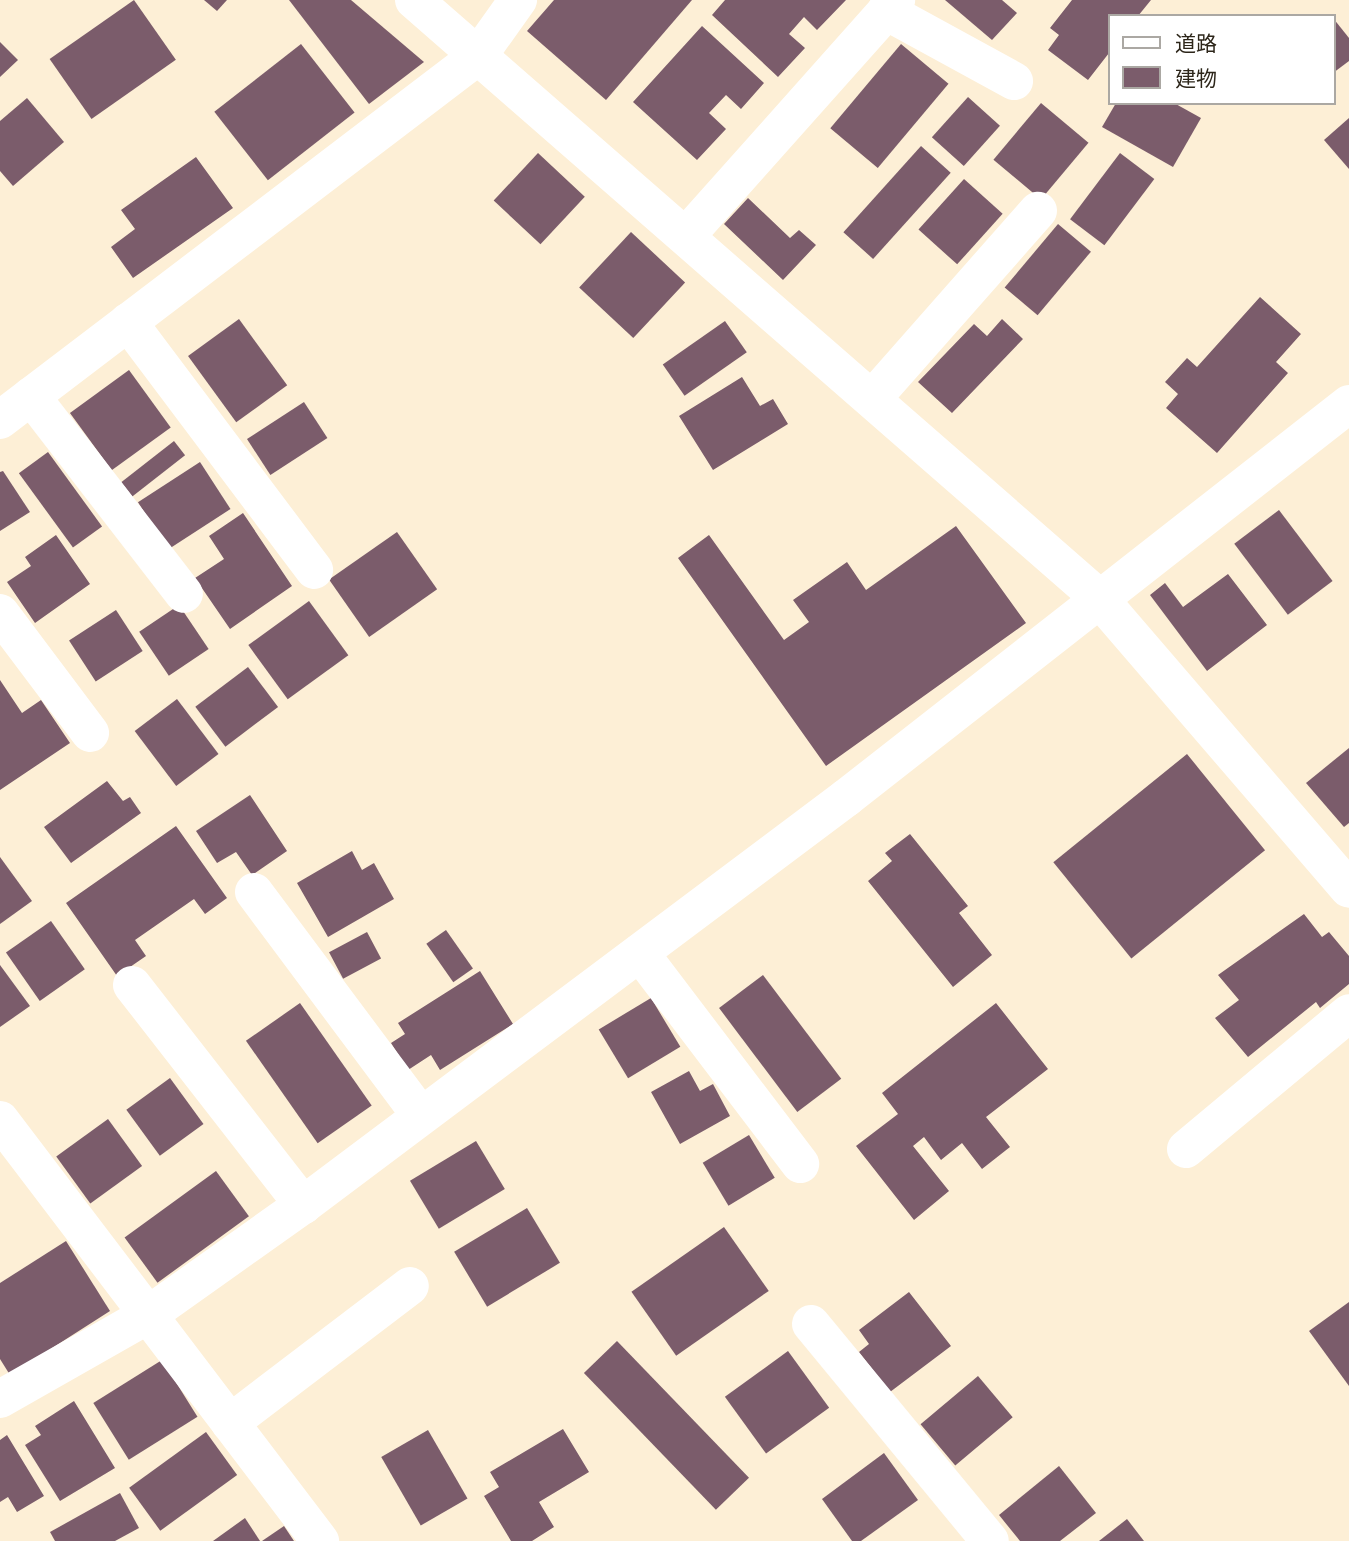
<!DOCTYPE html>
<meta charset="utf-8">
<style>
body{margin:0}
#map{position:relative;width:1349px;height:1541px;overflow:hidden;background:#fdefd6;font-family:"Titillium Web","Noto Sans JP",sans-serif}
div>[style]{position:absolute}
.building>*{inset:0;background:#7b5c6b;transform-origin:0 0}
.minor>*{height:38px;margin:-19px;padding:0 19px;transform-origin:19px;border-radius:19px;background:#fff}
span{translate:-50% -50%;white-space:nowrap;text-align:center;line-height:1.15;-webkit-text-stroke:7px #fff;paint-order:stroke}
.legend{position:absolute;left:1108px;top:14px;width:228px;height:91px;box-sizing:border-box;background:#fff;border:2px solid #aba8a3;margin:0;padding:9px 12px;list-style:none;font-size:21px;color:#2d261a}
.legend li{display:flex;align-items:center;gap:14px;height:35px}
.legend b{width:35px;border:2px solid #aba8a3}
</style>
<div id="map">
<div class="building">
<i style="left:134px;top:0;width:73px;height:103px;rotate:55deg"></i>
<i style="clip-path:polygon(204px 0,227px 0,217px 11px)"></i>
<i style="clip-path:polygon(289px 0,351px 0,424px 62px,369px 104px)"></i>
<i style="clip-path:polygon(554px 0,692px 0,606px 100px,527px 31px)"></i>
<i style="clip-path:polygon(725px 0,846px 0,817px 30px,804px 17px,789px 34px,805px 48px,778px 77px,712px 15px)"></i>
<i style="clip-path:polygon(945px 0,1002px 0,1017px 13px,992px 40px)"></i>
<i style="clip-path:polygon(1072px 0,1151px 0,1138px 16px,1109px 16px,1109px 53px,1088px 80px,1048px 50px,1059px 35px,1050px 28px)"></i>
<i style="clip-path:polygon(1333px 18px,1349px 38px,1349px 61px,1333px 73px)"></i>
<i style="clip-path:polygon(702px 26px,764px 83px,741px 109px,726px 95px,709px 113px,726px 129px,697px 160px,633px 102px)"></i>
<i style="clip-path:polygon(0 42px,18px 60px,0 77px)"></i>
<i style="left:301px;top:44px;width:87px;height:110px;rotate:52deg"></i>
<i style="left:901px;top:44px;width:62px;height:110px;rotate:40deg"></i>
<i style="left:968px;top:97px;width:43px;height:54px;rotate:42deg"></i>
<i style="clip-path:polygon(27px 98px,64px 142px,13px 186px,0 171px,0 121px)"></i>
<i style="left:1041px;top:103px;width:62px;height:74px;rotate:40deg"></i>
<i style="clip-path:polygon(1116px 103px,1174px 103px,1201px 118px,1173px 167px,1102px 127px)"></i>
<i style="clip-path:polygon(1349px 118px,1349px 169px,1324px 140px)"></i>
<i style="left:921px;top:146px;width:40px;height:116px;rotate:42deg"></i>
<i style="left:538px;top:153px;width:64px;height:65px;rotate:43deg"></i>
<i style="left:1120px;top:153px;width:43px;height:83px;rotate:37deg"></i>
<i style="clip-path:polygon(196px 157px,233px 208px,133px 278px,111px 247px,135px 229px,121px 210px)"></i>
<i style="left:964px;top:179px;width:52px;height:68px;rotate:42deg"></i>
<i style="clip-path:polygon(748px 198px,790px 238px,799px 230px,816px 245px,783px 280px,724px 224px)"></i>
<i style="left:1058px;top:224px;width:43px;height:83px;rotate:40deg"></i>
<i style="left:631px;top:232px;width:74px;height:76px;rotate:43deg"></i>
<i style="clip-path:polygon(1260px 297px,1301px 334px,1276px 362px,1288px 373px,1217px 453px,1166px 408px,1178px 394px,1165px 382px,1187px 358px,1197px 367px)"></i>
<i style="left:239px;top:319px;width:82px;height:63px;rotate:54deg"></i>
<i style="clip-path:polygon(1002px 319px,1023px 339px,952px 413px,918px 382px,974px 324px,987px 336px)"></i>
<i style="left:725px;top:321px;width:38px;height:76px;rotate:55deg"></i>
<i style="left:129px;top:370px;width:71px;height:73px;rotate:54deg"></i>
<i style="clip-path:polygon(742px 377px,760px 406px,773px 399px,788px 424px,713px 470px,679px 416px)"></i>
<i style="left:304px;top:402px;width:43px;height:68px;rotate:57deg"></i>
<i style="left:174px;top:441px;width:18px;height:67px;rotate:52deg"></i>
<i style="left:48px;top:452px;width:92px;height:36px;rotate:54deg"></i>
<i style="left:200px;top:462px;width:56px;height:74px;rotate:57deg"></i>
<i style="clip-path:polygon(3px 471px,30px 512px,0 531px,0 472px)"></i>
<i style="left:1279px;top:510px;width:89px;height:56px;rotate:53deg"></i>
<i style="clip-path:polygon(243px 513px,292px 586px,230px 629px,195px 578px,224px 559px,209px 536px)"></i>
<i style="clip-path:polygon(956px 526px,1026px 623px,826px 766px,678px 558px,709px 535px,784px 640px,809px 622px,793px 600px,847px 562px,866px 590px)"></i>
<i style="left:397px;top:532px;width:70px;height:83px;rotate:55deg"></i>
<i style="clip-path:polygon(56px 535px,90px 584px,35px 623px,7px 582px,31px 566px,25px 557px)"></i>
<i style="clip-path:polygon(1228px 574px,1267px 625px,1207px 671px,1150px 595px,1165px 583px,1183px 607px)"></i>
<i style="left:309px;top:601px;width:67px;height:75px;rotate:54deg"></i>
<i style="left:179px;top:605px;width:53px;height:48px;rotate:56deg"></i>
<i style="left:116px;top:610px;width:49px;height:56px;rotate:57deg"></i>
<i style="left:248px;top:667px;width:50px;height:66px;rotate:53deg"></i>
<i style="clip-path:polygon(0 680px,22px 713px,41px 700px,70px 743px,0 790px)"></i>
<i style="left:177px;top:699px;width:69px;height:53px;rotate:53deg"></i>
<i style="clip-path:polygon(1349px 748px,1349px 823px,1344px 827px,1306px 783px)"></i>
<i style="left:1187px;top:754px;width:124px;height:172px;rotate:51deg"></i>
<i style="clip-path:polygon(107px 781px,123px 801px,130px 797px,141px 813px,71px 863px,44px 827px)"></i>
<i style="clip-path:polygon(250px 795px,287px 851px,252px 875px,236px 852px,217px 863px,196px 831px)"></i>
<i style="clip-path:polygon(176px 826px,227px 898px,205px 914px,194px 899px,135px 940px,146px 956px,117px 976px,66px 903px)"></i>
<i style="clip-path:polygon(910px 834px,968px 906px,959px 913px,992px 955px,953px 987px,868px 881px,892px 861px,885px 853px)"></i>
<i style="clip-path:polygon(352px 851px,362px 870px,374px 863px,394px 899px,328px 937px,297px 883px)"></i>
<i style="clip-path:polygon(0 857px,32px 901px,0 924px)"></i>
<i style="clip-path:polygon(1304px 914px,1322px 937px,1329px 932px,1349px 956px,1349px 984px,1320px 1008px,1316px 1002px,1248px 1057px,1215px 1018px,1239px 1000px,1218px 975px)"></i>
<i style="left:51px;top:921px;width:59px;height:55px;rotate:55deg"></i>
<i style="left:446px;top:930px;width:47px;height:24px;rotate:55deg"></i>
<i style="left:367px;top:932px;width:30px;height:43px;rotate:62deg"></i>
<i style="clip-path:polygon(0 965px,30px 1006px,0 1027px)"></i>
<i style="clip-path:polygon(480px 971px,513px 1024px,440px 1070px,431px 1055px,408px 1070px,391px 1043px,405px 1034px,398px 1023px)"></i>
<i style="left:763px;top:975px;width:130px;height:55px;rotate:53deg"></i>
<i style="left:651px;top:998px;width:57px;height:61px;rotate:59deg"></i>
<i style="left:300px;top:1003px;width:125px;height:66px;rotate:55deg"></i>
<i style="clip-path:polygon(996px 1003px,1048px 1069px,986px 1117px,1010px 1147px,982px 1169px,962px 1143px,941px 1160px,924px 1137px,913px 1146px,949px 1191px,914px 1220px,856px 1146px,898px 1114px,882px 1093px)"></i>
<i style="clip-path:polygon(689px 1071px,700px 1091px,713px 1084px,730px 1116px,680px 1144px,651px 1092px)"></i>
<i style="left:170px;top:1078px;width:57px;height:54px;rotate:54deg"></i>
<i style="left:108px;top:1119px;width:58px;height:64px;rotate:54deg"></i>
<i style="left:749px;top:1135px;width:50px;height:54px;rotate:59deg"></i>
<i style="left:476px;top:1141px;width:56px;height:77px;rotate:59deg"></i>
<i style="left:216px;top:1171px;width:56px;height:113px;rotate:54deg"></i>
<i style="left:527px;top:1208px;width:64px;height:85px;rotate:59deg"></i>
<i style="left:724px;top:1227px;width:78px;height:113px;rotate:55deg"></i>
<i style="clip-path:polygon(66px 1241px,110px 1311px,10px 1375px,0 1359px,0 1283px)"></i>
<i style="clip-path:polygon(909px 1292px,951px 1346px,890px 1392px,859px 1352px,869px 1344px,859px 1330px)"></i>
<i style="clip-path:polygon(1349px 1302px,1349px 1386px,1309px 1331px)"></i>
<i style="left:617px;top:1341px;width:190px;height:46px;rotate:46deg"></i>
<i style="left:788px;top:1351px;width:70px;height:78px;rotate:54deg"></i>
<i style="left:162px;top:1360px;width:67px;height:81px;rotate:58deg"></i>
<i style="left:978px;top:1376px;width:54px;height:75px;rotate:50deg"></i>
<i style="clip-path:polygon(74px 1401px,115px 1468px,60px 1501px,25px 1445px,41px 1435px,35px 1426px)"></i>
<i style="clip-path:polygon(563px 1429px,589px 1472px,539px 1502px,554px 1527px,532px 1541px,511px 1541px,484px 1496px,499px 1487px,490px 1472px)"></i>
<i style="left:428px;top:1430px;width:79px;height:54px;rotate:60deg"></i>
<i style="left:206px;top:1432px;width:53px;height:95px;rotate:54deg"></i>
<i style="clip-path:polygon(7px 1435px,44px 1496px,17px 1512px,8px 1497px,0 1502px,0 1440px)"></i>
<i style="clip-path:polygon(884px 1453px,918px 1500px,861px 1541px,852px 1541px,822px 1499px)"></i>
<i style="clip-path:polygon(1059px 1466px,1096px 1513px,1060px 1541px,1020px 1541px,999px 1515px)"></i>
<i style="clip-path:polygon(120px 1493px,139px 1528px,115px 1541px,55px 1541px,50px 1532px)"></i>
<i style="clip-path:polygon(245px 1518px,260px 1541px,213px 1541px)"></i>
<i style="clip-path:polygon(1127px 1519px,1144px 1541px,1099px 1541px)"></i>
<i style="clip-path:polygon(284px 1526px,294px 1541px,262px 1541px)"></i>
</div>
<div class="minor">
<i style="left:414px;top:0;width:906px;rotate:41.11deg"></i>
<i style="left:1097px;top:596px;width:386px;rotate:49.3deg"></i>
<i style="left:886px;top:11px;width:146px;rotate:28.7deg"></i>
<i style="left:686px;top:236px;width:316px;rotate:-48.3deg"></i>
<i style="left:128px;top:322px;width:310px;rotate:53.1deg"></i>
<i style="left:31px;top:396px;width:250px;rotate:52.3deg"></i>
<i style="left:872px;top:399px;width:251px;rotate:-48.6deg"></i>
<i style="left:0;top:420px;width:601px;rotate:-37.29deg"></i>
<i style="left:478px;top:56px;width:69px;rotate:-54.5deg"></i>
<i style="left:0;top:613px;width:150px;rotate:53.1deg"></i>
<i style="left:254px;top:892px;width:279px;rotate:53.3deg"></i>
<i style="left:640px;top:953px;width:265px;rotate:52.8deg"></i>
<i style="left:132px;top:985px;width:279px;rotate:52.1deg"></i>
<i style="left:0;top:1120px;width:529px;rotate:52.76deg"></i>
<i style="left:1186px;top:1149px;width:212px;rotate:-39.8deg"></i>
<i style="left:811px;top:1324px;width:281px;rotate:50.5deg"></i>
<i style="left:0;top:1399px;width:170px;rotate:-29.6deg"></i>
<i style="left:148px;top:1315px;width:190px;rotate:-35.4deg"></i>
<i style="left:303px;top:1205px;width:679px;rotate:-36.85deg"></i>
<i style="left:846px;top:798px;width:639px;rotate:-38.07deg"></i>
<i style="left:230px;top:1423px;width:226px;rotate:-37.3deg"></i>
</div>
<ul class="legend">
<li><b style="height:9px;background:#fff"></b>道路</li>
<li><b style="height:19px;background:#7b5c6b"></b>建物</li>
</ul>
</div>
